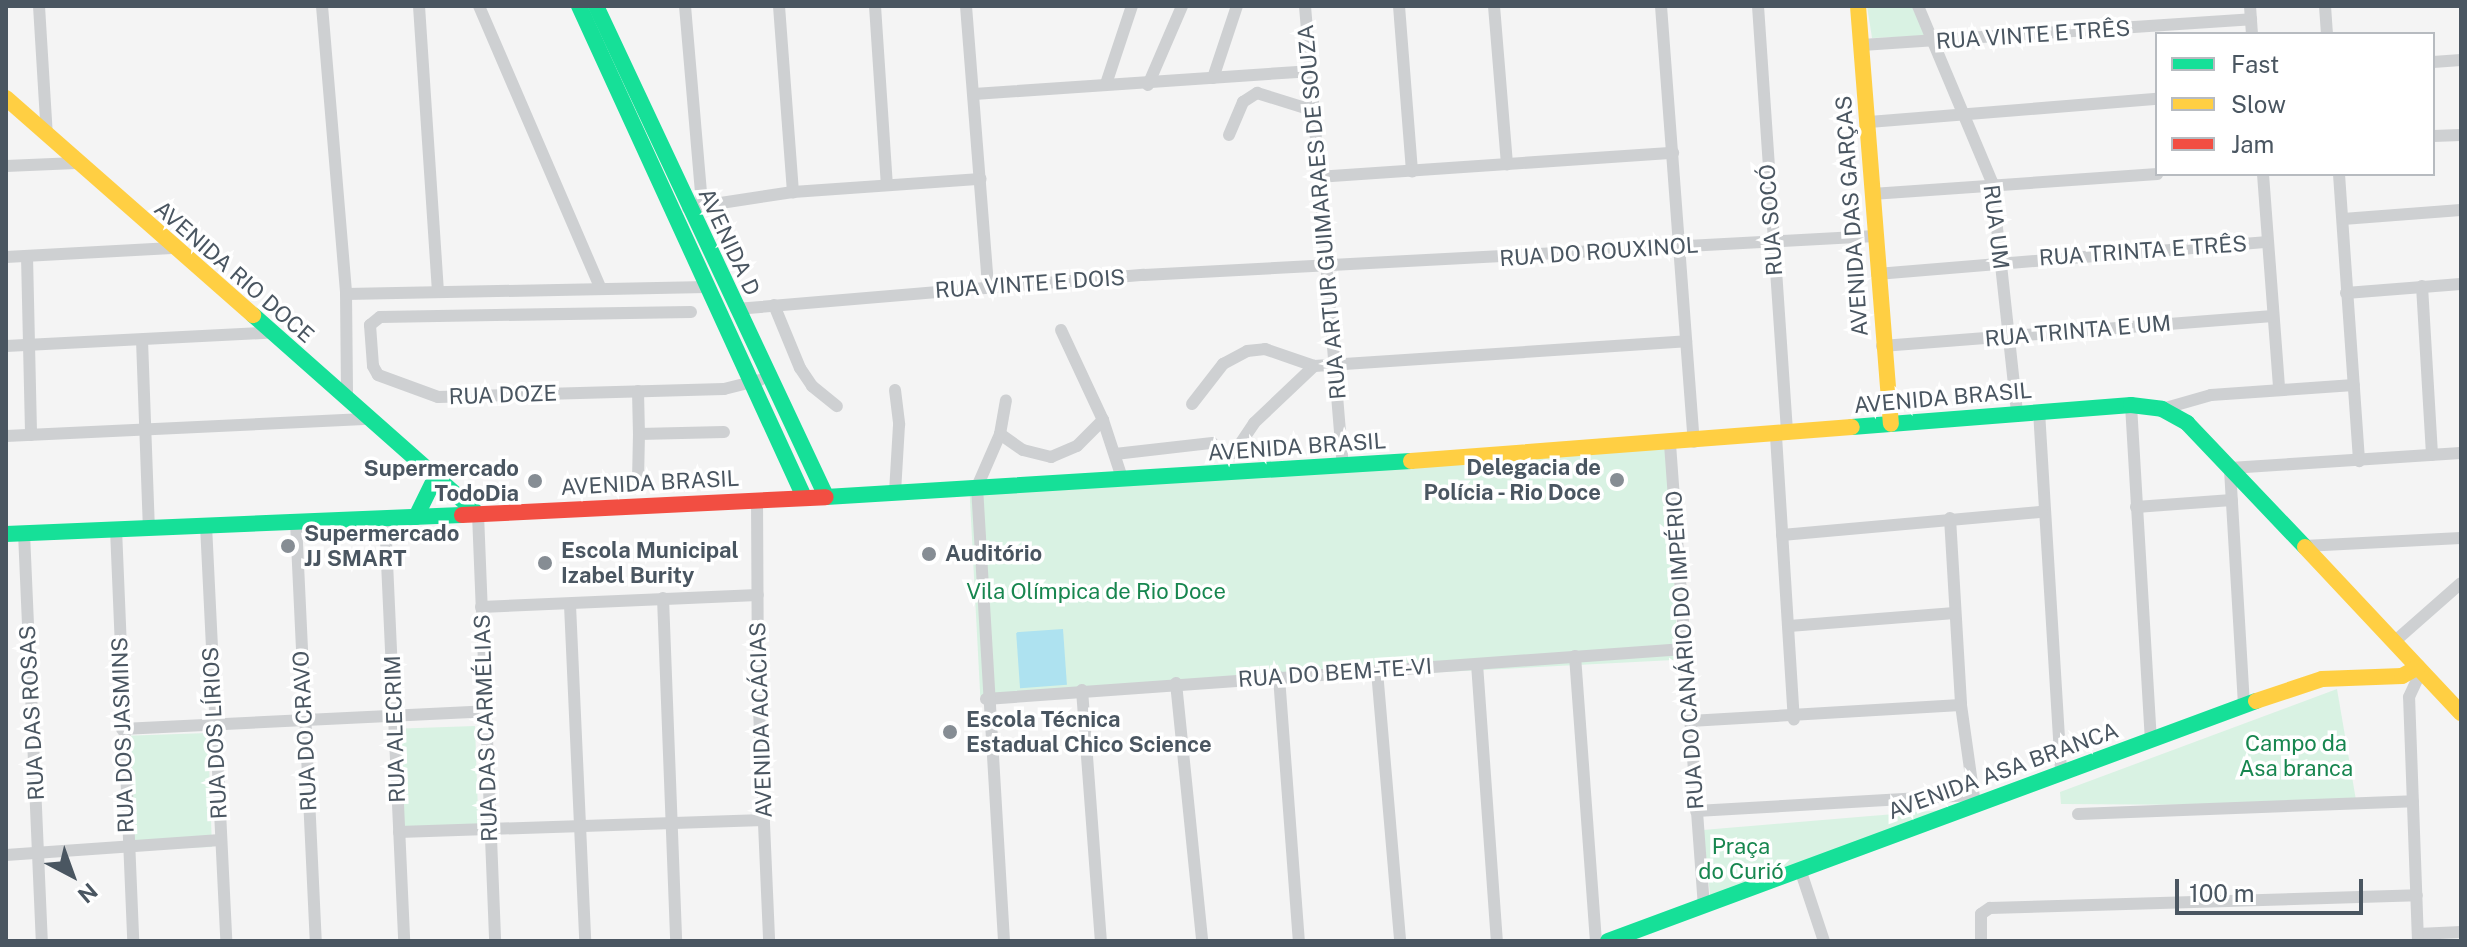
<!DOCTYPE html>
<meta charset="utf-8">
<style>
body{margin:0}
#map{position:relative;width:2467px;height:947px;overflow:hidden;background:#f4f4f4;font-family:"Public Sans",sans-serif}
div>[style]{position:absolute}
.green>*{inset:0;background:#d9f2e3;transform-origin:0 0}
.water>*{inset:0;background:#aee2f0;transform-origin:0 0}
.street>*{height:12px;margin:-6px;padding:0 6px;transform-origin:6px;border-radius:6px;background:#ced0d2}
.fast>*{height:16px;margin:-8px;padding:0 8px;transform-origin:8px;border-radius:8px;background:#16e098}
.slow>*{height:16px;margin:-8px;padding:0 8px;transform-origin:8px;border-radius:8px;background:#ffcf43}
.jam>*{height:16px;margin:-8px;padding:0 8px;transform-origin:8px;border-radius:8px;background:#f24e42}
.dots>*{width:22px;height:22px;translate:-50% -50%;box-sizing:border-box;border:4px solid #fff;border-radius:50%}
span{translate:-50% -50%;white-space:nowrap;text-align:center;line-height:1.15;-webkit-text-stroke:7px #fff;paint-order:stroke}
.street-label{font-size:22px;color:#4a5661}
.poi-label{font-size:22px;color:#4a5661;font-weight:700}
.right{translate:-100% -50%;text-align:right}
.left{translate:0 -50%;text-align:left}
.park-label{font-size:22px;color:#17864f}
.frame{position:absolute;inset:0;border:8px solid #4a5661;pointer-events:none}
.legend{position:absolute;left:2155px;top:32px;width:280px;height:144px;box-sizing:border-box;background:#fff;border:2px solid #b7bbc0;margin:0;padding:10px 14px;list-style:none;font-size:24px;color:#4a5661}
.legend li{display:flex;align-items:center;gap:16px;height:40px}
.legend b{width:40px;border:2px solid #b7bbc0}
.north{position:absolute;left:32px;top:835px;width:80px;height:80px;-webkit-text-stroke:6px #fff;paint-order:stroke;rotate:139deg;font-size:22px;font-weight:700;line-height:32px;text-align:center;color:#4a5661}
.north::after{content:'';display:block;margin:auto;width:28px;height:36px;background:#4a5661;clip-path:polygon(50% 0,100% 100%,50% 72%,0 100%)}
.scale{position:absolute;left:2175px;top:879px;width:188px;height:36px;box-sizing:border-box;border:4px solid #4a5661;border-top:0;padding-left:10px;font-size:24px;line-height:28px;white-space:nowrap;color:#4a5661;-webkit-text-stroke:6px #fff;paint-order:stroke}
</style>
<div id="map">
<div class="green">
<i style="clip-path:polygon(1867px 6px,1912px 6px,1925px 36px,1872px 38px)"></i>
<i style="left:1667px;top:444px;width:216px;height:699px;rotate:87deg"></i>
<i style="clip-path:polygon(2337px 689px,2357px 806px,2061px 804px,2060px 792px)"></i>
<i style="left:475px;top:726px;width:108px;height:79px;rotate:88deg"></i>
<i style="left:208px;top:733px;width:114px;height:81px;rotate:88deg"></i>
<i style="clip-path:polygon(1954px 809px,1711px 904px,1703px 830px)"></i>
</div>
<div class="water">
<i style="left:1063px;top:629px;width:56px;height:47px;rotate:86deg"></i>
</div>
<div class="street">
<i style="left:39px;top:6px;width:129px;rotate:86.5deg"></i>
<i style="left:322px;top:6px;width:289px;rotate:85.2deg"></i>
<i style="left:346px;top:294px;width:104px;rotate:89.4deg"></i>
<i style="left:419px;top:6px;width:286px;rotate:86.2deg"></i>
<i style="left:479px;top:6px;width:308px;rotate:66.7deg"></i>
<i style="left:685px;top:6px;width:198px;rotate:85.1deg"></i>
<i style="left:779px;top:6px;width:187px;rotate:85.7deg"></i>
<i style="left:875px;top:6px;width:179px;rotate:86.2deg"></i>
<i style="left:966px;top:6px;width:282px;rotate:85.5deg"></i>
<i style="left:1305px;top:6px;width:462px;rotate:85.3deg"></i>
<i style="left:1399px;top:6px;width:166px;rotate:85.5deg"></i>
<i style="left:1494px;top:6px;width:159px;rotate:85.3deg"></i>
<i style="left:1661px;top:6px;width:437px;rotate:85.7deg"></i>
<i style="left:1758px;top:6px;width:429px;rotate:86.1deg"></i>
<i style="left:1918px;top:6px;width:191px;rotate:67.2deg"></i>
<i style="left:1992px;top:182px;width:232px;rotate:83.8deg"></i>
<i style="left:2250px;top:6px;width:28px;rotate:86deg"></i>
<i style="left:2325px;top:6px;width:28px;rotate:86deg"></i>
<i style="left:1862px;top:45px;width:390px;rotate:-3.8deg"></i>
<i style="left:2433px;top:62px;width:28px;rotate:-4deg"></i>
<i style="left:1213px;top:78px;width:76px;rotate:-71.6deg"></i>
<i style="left:1106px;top:84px;width:82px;rotate:-71.6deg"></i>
<i style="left:1148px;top:85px;width:86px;rotate:-66.7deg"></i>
<i style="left:974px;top:94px;width:336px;rotate:-3.9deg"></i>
<i style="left:1869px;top:122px;width:289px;rotate:-4.6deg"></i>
<i style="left:1229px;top:135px;width:36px;rotate:-67deg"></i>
<i style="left:1243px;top:102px;width:17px;rotate:-33deg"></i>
<i style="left:1257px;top:93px;width:58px;rotate:17.2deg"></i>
<i style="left:2433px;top:136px;width:28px;rotate:-2deg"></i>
<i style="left:6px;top:166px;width:70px;rotate:-2.5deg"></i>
<i style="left:2263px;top:174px;width:216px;rotate:85.7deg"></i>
<i style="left:2339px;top:174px;width:288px;rotate:86deg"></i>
<i style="left:1317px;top:177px;width:357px;rotate:-3.9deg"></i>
<i style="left:1872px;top:194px;width:286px;rotate:-4deg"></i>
<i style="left:688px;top:208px;width:106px;rotate:-8.7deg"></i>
<i style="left:793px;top:192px;width:188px;rotate:-4deg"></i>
<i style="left:2343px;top:219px;width:118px;rotate:-4.4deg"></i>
<i style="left:27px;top:256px;width:179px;rotate:88.7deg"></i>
<i style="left:6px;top:257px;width:166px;rotate:-3.1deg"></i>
<i style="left:1877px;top:274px;width:389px;rotate:-4.7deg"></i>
<i style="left:2422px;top:286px;width:169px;rotate:86.6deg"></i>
<i style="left:2346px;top:293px;width:115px;rotate:-4.5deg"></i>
<i style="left:346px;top:294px;width:361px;rotate:-1.1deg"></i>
<i style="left:774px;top:305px;width:68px;rotate:67.6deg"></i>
<i style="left:800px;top:368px;width:22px;rotate:56deg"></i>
<i style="left:812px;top:386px;width:32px;rotate:39deg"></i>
<i style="left:736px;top:309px;width:409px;rotate:-4.8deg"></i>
<i style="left:1144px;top:275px;width:732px;rotate:-3.05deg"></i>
<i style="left:691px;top:312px;width:311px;rotate:179.1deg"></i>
<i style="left:380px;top:317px;width:13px;rotate:141deg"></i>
<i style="left:370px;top:325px;width:41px;rotate:85.8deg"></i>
<i style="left:373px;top:366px;width:10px;rotate:61deg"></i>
<i style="left:378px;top:375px;width:64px;rotate:20.1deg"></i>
<i style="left:438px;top:397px;width:286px;rotate:-1.6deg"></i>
<i style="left:724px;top:389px;width:37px;rotate:-14deg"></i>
<i style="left:1061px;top:330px;width:99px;rotate:65deg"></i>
<i style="left:1103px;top:420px;width:61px;rotate:71.9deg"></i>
<i style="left:142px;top:340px;width:188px;rotate:87.9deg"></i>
<i style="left:6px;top:346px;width:261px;rotate:-2.9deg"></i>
<i style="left:1882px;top:346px;width:392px;rotate:-4.4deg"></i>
<i style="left:895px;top:390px;width:35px;rotate:83deg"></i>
<i style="left:899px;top:425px;width:67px;rotate:93.4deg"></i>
<i style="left:638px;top:391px;width:43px;rotate:88.7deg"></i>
<i style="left:639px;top:434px;width:85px;rotate:-1.3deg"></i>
<i style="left:1192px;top:404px;width:51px;rotate:-52.2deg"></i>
<i style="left:1223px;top:364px;width:27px;rotate:-28deg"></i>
<i style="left:1247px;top:351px;width:18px;rotate:-6deg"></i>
<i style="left:1265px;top:349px;width:52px;rotate:19.1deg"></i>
<i style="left:2131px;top:405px;width:335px;rotate:86.6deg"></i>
<i style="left:2162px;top:409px;width:51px;rotate:-15.9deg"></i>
<i style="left:2211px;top:395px;width:143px;rotate:-4deg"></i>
<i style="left:2039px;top:411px;width:362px;rotate:86.5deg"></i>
<i style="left:1000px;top:434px;width:28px;rotate:35deg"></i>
<i style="left:1023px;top:450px;width:29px;rotate:14deg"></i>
<i style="left:1051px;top:457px;width:28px;rotate:-23deg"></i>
<i style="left:1077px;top:446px;width:37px;rotate:-45deg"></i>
<i style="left:6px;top:436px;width:364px;rotate:-2.7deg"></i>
<i style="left:1776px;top:436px;width:284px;rotate:86.4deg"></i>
<i style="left:1670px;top:444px;width:462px;rotate:85.8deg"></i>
<i style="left:1234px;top:453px;width:36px;rotate:-56deg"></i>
<i style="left:1254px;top:423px;width:83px;rotate:-43.5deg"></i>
<i style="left:1314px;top:366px;width:373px;rotate:-3.8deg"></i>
<i style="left:1115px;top:454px;width:98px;rotate:-6.5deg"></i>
<i style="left:638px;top:481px;width:47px;rotate:-88.8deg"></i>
<i style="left:757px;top:499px;width:187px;rotate:89.7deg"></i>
<i style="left:758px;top:686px;width:255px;rotate:87.5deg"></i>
<i style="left:2136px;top:507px;width:96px;rotate:-4.2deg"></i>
<i style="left:478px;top:514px;width:427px;rotate:87.7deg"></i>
<i style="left:385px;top:518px;width:423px;rotate:87.4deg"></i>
<i style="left:1950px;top:518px;width:187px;rotate:86.6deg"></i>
<i style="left:1961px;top:705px;width:101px;rotate:82deg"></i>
<i style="left:296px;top:522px;width:419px;rotate:87.3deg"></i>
<i style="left:206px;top:525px;width:416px;rotate:87.2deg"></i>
<i style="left:116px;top:529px;width:412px;rotate:87.6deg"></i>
<i style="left:24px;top:533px;width:408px;rotate:87.5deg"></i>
<i style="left:1782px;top:535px;width:261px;rotate:-5.1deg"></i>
<i style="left:2304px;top:546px;width:157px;rotate:-2.9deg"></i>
<i style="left:663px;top:598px;width:343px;rotate:87.8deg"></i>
<i style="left:570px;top:605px;width:336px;rotate:87.4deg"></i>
<i style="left:481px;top:607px;width:277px;rotate:-2.5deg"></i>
<i style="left:1789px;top:626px;width:166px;rotate:-4.5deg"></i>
<i style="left:2394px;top:642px;width:89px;rotate:-41.4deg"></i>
<i style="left:1575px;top:656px;width:286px;rotate:85.8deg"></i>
<i style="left:1477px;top:664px;width:278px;rotate:85.9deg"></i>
<i style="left:1377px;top:671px;width:271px;rotate:85.1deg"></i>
<i style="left:1279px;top:677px;width:265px;rotate:85.7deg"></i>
<i style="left:1176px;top:683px;width:259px;rotate:84.2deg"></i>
<i style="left:1082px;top:690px;width:252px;rotate:85.7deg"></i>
<i style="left:986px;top:699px;width:700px;rotate:-4.1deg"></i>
<i style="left:2244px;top:705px;width:237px;rotate:-93.4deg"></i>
<i style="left:2230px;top:468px;width:231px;rotate:-3.7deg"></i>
<i style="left:1690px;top:721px;width:271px;rotate:-3.4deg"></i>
<i style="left:122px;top:729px;width:365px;rotate:-2.8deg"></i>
<i style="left:1696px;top:811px;width:277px;rotate:-3.3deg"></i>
<i style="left:2078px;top:814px;width:335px;rotate:-2.2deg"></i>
<i style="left:399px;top:832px;width:365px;rotate:-1.9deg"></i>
<i style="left:6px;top:855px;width:215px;rotate:-4deg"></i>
<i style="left:1800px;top:869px;width:76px;rotate:71.6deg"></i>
<i style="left:2418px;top:934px;width:43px;rotate:-2.7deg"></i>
<i style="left:1004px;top:941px;width:455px;rotate:-93.4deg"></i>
<i style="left:977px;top:487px;width:58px;rotate:-66.5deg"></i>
<i style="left:1000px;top:434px;width:34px;rotate:-80deg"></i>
<i style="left:1981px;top:941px;width:27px;rotate:-90deg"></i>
<i style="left:1981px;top:914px;width:11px;rotate:-34deg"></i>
<i style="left:1990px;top:908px;width:427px;rotate:-1.7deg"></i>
<i style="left:2418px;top:941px;width:244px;rotate:-92.1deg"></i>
<i style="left:2409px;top:697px;width:29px;rotate:-65deg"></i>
</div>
<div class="fast">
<i style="left:579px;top:6px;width:540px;rotate:65.38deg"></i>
<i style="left:596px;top:6px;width:541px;rotate:64.86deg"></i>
<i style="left:253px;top:315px;width:300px;rotate:41.5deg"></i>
<i style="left:1852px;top:427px;width:280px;rotate:-4.5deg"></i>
<i style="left:2131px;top:405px;width:31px;rotate:7deg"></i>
<i style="left:2162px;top:409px;width:29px;rotate:29deg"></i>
<i style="left:2187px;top:423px;width:171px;rotate:46.4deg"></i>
<i style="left:826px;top:497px;width:586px;rotate:-3.52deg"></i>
<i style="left:416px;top:517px;width:46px;rotate:-64deg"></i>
<i style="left:6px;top:534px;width:456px;rotate:-2.4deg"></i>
<i style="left:1608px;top:941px;width:691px;rotate:-20.32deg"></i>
</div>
<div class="slow">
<i style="left:1858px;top:6px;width:419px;rotate:85.5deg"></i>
<i style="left:6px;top:98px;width:329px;rotate:41.3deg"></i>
<i style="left:1411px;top:461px;width:442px;rotate:-4.4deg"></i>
<i style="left:2305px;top:547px;width:228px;rotate:46.8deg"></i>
<i style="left:2256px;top:701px;width:70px;rotate:-18.4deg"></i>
<i style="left:2322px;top:679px;width:80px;rotate:-2.1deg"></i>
<i style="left:2402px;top:676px;width:18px;rotate:-29deg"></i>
</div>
<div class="jam">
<i style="left:462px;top:515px;width:364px;rotate:-2.8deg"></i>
</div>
<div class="dots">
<i style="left:1617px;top:480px;background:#868d94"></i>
<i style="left:535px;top:481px;background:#868d94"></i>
<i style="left:288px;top:546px;background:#868d94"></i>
<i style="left:929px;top:554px;background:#868d94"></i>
<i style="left:545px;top:563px;background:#868d94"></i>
<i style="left:950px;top:732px;background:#868d94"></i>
</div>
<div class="street-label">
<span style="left:2033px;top:35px;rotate:-4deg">RUA VINTE E TRÊS</span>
<span style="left:1322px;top:212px;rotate:-95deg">RUA ARTUR GUIMARAES DE SOUZA</span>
<span style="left:1852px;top:216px;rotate:-94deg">AVENIDA DAS GARÇAS</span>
<span style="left:1771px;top:220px;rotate:-94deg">RUA SOCÓ</span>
<span style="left:1996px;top:227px;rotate:83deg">RUA UM</span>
<span style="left:729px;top:242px;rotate:65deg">AVENIDA D</span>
<span style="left:2143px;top:251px;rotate:-4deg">RUA TRINTA E TRÊS</span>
<span style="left:1599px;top:252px;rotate:-4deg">RUA DO ROUXINOL</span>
<span style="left:234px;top:272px;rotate:41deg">AVENIDA RIO DOCE</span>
<span style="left:1030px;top:284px;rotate:-4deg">RUA VINTE E DOIS</span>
<span style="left:2078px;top:331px;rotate:-5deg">RUA TRINTA E UM</span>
<span style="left:503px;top:395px;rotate:-2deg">RUA DOZE</span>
<span style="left:1943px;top:398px;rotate:-5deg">AVENIDA BRASIL</span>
<span style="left:1297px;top:447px;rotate:-4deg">AVENIDA BRASIL</span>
<span style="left:650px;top:483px;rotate:-3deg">AVENIDA BRASIL</span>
<span style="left:1685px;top:650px;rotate:-94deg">RUA DO CANÁRIO DO IMPÉRIO</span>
<span style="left:1335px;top:673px;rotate:-4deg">RUA DO BEM-TE-VI</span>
<span style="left:32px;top:713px;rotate:-93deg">RUA DAS ROSAS</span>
<span style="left:761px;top:720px;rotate:-92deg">AVENIDA ACÁCIAS</span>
<span style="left:486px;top:728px;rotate:-92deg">RUA DAS CARMÉLIAS</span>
<span style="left:395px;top:729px;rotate:-92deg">RUA ALECRIM</span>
<span style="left:305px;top:731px;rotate:-93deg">RUA DO CRAVO</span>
<span style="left:215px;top:733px;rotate:-93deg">RUA DOS LÍRIOS</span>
<span style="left:123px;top:735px;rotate:-92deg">RUA DOS JASMINS</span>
<span style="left:2003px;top:771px;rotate:-20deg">AVENIDA ASA BRANCA</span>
</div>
<div class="poi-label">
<span class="right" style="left:1601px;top:480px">Delegacia de<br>Polícia - Rio Doce</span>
<span class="right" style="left:519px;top:481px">Supermercado<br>TodoDia</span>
<span class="left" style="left:304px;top:546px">Supermercado<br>JJ SMART</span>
<span class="left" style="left:561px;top:563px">Escola Municipal<br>Izabel Burity</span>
<span class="left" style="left:945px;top:554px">Auditório</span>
<span class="left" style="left:966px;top:732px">Escola Técnica<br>Estadual Chico Science</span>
</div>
<div class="park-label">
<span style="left:1096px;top:592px">Vila Olímpica de Rio Doce</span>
<span style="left:2296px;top:756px">Campo da<br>Asa branca</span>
<span style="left:1741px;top:859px">Praça<br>do Curió</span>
</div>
<div class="frame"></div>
<ul class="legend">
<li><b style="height:10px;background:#16e098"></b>Fast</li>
<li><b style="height:10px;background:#ffcf43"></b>Slow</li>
<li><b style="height:10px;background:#f24e42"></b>Jam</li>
</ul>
<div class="north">N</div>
<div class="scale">100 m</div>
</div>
